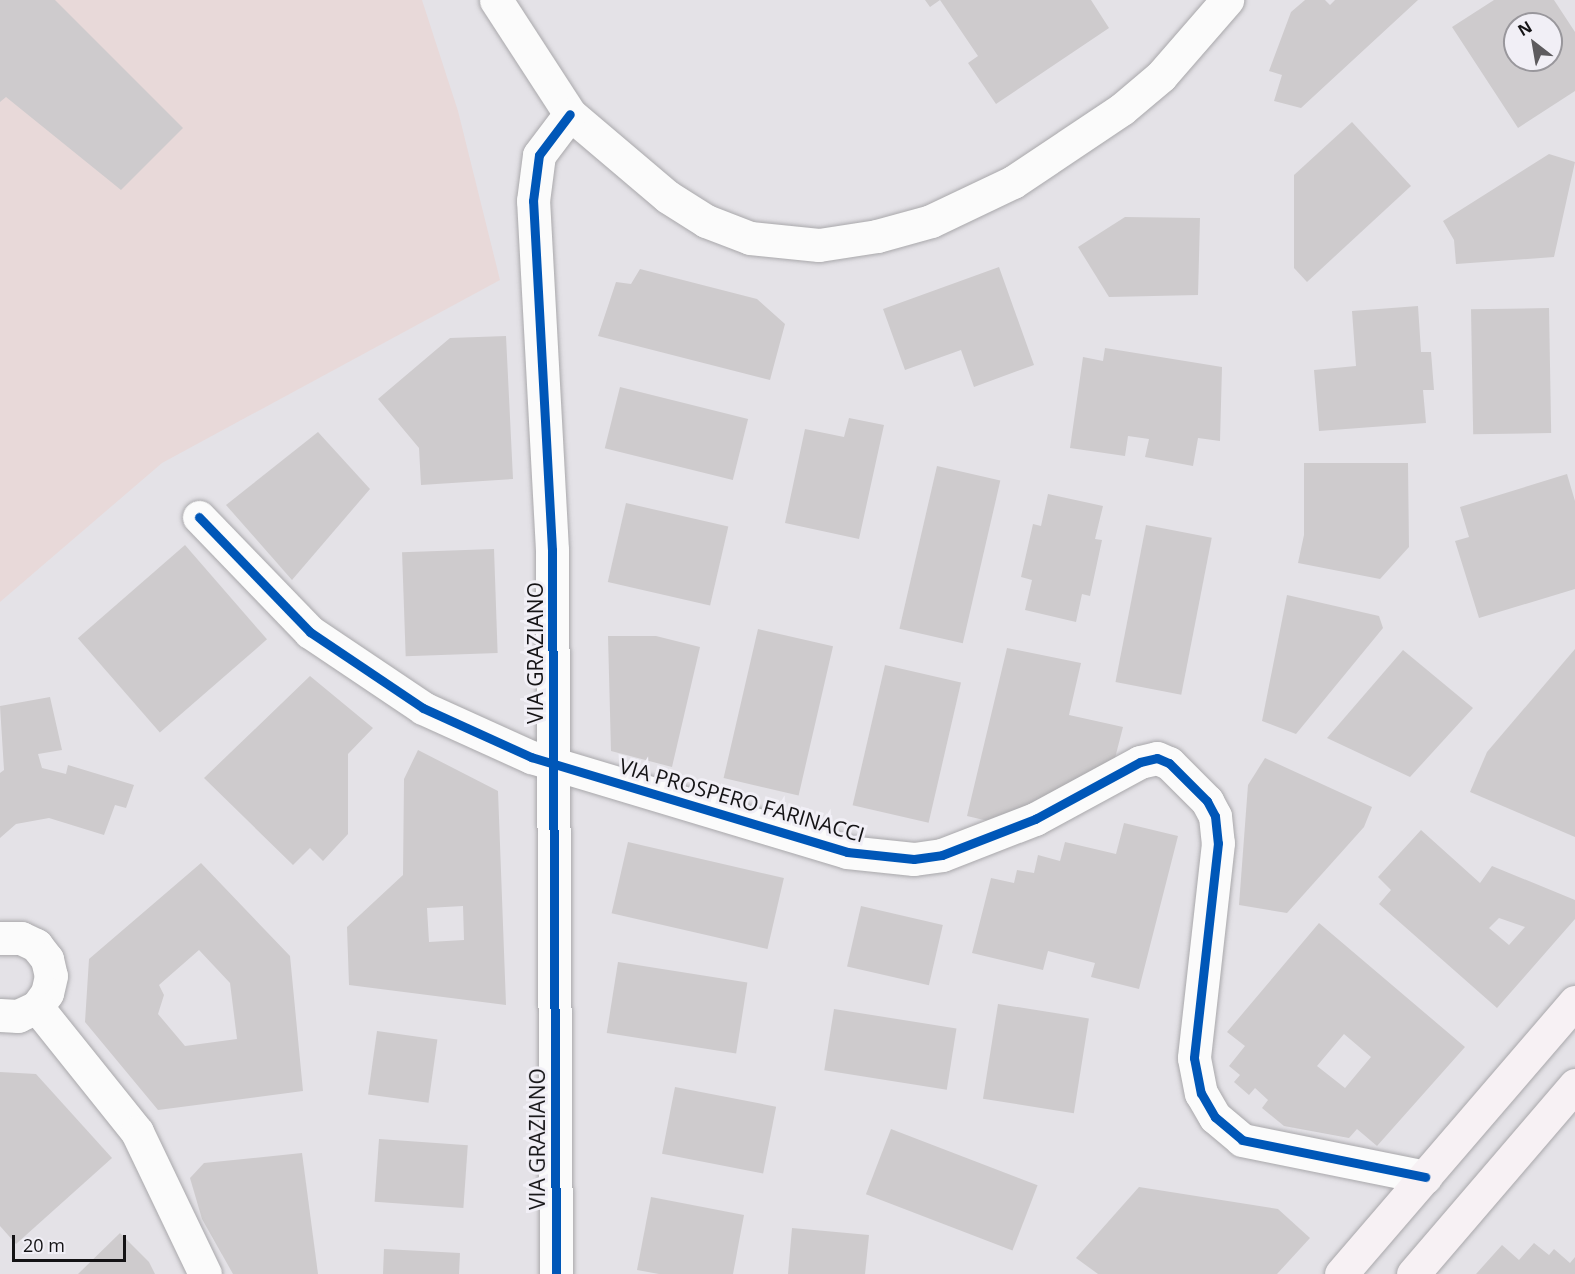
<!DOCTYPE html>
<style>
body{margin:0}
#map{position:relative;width:1575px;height:1274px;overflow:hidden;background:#e4e2e7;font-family:"Open Sans",sans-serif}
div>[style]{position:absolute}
.medical>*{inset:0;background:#e8d9d9}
.building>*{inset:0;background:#cecbcd;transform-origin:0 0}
.roads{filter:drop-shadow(0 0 2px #a9a8ab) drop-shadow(0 0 2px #a9a8ab)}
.minor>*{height:33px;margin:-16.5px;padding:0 16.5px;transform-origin:16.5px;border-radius:16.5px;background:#fbfbfb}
.major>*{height:33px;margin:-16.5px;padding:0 16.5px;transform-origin:16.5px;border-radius:16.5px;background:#f7f1f4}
.cycleway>*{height:9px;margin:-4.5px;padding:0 4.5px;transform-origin:4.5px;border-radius:4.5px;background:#0057b8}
span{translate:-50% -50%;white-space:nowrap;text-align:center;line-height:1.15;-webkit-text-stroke:6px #f1eff6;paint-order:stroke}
.street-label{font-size:21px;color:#141315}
.north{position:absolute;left:1503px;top:12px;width:60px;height:60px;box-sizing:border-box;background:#f1eff6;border:2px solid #99979c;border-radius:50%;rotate:329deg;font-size:16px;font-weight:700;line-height:24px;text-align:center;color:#141315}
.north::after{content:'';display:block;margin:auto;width:21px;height:27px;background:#5d5b5e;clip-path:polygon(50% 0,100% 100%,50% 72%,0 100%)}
.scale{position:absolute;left:12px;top:1235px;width:114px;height:27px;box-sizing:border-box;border:3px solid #141315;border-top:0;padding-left:8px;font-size:18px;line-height:21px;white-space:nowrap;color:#141315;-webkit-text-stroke:4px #f1eff6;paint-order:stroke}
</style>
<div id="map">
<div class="medical">
<i style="clip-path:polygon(0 0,422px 0,458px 111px,500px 280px,162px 463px,0 602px)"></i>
</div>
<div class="building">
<i style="clip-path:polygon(0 0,55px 0,183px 128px,121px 190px,6px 97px,0 102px)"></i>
<i style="clip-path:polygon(925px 0,1091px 0,1109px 28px,996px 104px,968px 63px,978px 56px,940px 0,930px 7px)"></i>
<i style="clip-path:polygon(1305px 0,1325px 0,1330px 5px,1335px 0,1418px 0,1301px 108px,1274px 101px,1282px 75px,1269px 71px,1291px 12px)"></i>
<i style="clip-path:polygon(evenodd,1494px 0,1554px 0,1575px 32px,1575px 91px,1518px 128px,1452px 27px,1494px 0,1515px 24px,1551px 24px,1551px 60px,1515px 60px,1515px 24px)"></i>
<i style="clip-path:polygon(1352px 122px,1411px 186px,1307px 282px,1294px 268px,1294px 175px)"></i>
<i style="clip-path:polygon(1549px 154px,1575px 162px,1554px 257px,1456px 264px,1454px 240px,1443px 221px)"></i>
<i style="clip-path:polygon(1125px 217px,1200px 218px,1198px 295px,1109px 297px,1078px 247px)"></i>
<i style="clip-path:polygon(999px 267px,1034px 365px,974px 387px,961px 350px,905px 370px,883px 309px)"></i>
<i style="clip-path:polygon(640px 269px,757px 299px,785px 324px,770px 380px,598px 336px,616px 282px,631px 284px)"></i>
<i style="clip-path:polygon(1418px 306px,1421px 352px,1431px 352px,1434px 390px,1423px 390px,1426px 423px,1319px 431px,1314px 370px,1356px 366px,1352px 311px)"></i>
<i style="left:1549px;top:308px;width:125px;height:78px;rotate:89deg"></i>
<i style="clip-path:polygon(506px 336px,513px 479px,421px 485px,419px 448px,378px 399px,450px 338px)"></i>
<i style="clip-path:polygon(1105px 348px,1222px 367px,1220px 441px,1198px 438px,1193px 466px,1145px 457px,1149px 439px,1128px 436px,1125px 456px,1070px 448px,1083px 357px,1103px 361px)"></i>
<i style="left:620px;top:387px;width:132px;height:63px;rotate:14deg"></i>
<i style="clip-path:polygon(849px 418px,884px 425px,859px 539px,785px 523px,805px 429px,844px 437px)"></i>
<i style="clip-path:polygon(318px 432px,370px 489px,292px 580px,226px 505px)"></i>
<i style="clip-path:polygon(1304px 463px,1408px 463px,1409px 547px,1380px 579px,1298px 563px,1304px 535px)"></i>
<i style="left:937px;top:466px;width:65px;height:167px;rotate:13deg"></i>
<i style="clip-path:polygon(1567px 474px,1575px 501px,1575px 589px,1479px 618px,1455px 541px,1469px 537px,1460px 507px)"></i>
<i style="clip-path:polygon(1048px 494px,1103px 506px,1095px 539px,1102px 540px,1090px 596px,1082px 594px,1076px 622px,1025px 610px,1032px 580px,1021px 577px,1033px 524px,1041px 526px)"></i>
<i style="left:626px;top:503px;width:105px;height:81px;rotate:13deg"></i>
<i style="left:1146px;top:525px;width:67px;height:160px;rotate:11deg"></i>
<i style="left:185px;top:545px;width:125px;height:142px;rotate:49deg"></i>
<i style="left:494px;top:549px;width:104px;height:92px;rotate:88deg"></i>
<i style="clip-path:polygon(1287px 595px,1379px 616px,1383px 628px,1296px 734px,1262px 721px)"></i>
<i style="left:758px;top:629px;width:77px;height:153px;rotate:13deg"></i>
<i style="clip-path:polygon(608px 636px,656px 636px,700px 647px,672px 767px,611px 751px)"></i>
<i style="clip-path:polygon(1007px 648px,1081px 663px,1069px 715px,1123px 727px,1114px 762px,997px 823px,967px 816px)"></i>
<i style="clip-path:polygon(1575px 649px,1575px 837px,1470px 792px,1487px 752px)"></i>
<i style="clip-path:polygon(1403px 650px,1473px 708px,1410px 777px,1327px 738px)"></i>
<i style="left:885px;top:665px;width:78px;height:144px;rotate:13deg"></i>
<i style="clip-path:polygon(310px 676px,373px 728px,348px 754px,348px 834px,323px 861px,310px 848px,293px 865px,204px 778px)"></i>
<i style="clip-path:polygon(50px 697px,62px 750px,38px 754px,42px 768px,66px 774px,68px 765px,134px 785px,126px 808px,115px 805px,104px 835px,49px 818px,16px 824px,0 838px,0 773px,4px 770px,0 706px)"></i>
<i style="clip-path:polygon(evenodd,418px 750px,498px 791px,506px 1005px,349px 985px,347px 927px,403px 875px,404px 779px,418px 750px,463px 906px,464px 940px,429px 942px,427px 908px,463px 906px)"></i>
<i style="clip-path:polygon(1265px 758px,1372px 807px,1364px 827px,1287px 913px,1239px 905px,1248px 785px)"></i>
<i style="clip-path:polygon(1124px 823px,1178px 836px,1139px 989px,1091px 977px,1095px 963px,1048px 951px,1043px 970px,972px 953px,991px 878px,1014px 883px,1017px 870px,1034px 873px,1038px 855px,1060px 861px,1065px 842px,1116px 854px)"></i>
<i style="clip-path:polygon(evenodd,1421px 830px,1480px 883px,1492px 866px,1575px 900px,1575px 919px,1497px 1008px,1379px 904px,1391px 890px,1378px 877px,1421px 830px,1499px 918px,1525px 927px,1509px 945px,1489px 928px,1499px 918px)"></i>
<i style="left:628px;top:842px;width:160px;height:73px;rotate:13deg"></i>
<i style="clip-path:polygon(evenodd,201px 863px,290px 956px,303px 1091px,158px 1110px,85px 1022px,89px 959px,201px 863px,199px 950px,230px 983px,237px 1039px,185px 1046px,158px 1014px,164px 995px,159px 985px,199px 950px)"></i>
<i style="left:861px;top:906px;width:84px;height:62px;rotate:13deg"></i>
<i style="clip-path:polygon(evenodd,1319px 923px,1465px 1047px,1377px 1146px,1357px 1129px,1349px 1138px,1284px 1126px,1262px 1108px,1268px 1100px,1255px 1088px,1249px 1095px,1234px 1082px,1240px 1075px,1229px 1066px,1245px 1046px,1227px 1032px,1319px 923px,1344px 1034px,1371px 1057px,1345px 1088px,1317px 1066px,1344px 1034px)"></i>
<i style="left:618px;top:962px;width:131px;height:72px;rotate:9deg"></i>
<i style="left:998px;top:1004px;width:92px;height:96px;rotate:9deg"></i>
<i style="left:834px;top:1009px;width:124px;height:62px;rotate:9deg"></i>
<i style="left:377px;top:1031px;width:61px;height:64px;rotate:8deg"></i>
<i style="clip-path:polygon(0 1072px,36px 1074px,112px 1158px,16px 1244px,0 1226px)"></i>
<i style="left:675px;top:1087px;width:103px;height:68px;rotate:11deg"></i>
<i style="left:891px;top:1129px;width:157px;height:70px;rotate:21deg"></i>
<i style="left:379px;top:1139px;width:89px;height:63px;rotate:4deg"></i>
<i style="clip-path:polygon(302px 1153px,318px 1274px,233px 1274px,202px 1219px,190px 1178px,204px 1163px)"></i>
<i style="clip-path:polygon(1139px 1187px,1278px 1209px,1310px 1238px,1277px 1274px,1098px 1274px,1076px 1258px)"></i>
<i style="clip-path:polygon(651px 1197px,744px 1215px,733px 1274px,659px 1274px,637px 1270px)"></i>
<i style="clip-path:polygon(792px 1228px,869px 1235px,865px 1274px,788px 1274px)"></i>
<i style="clip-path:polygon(120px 1233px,149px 1262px,155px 1274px,78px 1274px)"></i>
<i style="clip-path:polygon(1534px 1243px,1549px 1255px,1554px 1249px,1570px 1263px,1575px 1257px,1575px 1274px,1476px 1274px,1502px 1245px,1519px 1260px)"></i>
<i style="clip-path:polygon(384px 1249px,460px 1253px,459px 1274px,383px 1274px)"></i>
</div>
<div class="roads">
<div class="minor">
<i style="left:496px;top:0;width:136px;rotate:57deg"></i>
<i style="left:570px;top:114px;width:128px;rotate:40.3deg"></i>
<i style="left:668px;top:197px;width:45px;rotate:32.3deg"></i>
<i style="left:706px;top:221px;width:47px;rotate:21.1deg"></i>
<i style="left:750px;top:238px;width:69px;rotate:5.8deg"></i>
<i style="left:819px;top:245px;width:59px;rotate:-8.8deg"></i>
<i style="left:877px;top:236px;width:56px;rotate:-15.5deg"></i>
<i style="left:931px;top:221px;width:91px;rotate:-25.4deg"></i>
<i style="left:1013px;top:182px;width:131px;rotate:-33.8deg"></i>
<i style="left:1122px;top:109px;width:51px;rotate:-40.2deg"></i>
<i style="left:1161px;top:76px;width:101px;rotate:-49deg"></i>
<i style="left:199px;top:517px;width:160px;rotate:46deg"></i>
<i style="left:310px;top:632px;width:136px;rotate:33.9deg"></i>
<i style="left:423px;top:708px;width:119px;rotate:24.4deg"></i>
<i style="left:531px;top:757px;width:330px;rotate:16.7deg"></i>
<i style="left:847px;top:852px;width:67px;rotate:6deg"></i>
<i style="left:914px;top:859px;width:28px;rotate:-8deg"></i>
<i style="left:942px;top:855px;width:100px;rotate:-21.2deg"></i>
<i style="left:1035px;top:819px;width:119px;rotate:-28.5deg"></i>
<i style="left:1140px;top:762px;width:17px;rotate:-13deg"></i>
<i style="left:1157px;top:758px;width:13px;rotate:23deg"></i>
<i style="left:1169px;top:763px;width:54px;rotate:45deg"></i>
<i style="left:1207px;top:801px;width:17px;rotate:62deg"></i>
<i style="left:1215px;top:816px;width:27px;rotate:84deg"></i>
<i style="left:1218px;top:843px;width:216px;rotate:96.4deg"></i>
<i style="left:1194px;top:1058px;width:36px;rotate:79deg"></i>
<i style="left:1201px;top:1093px;width:28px;rotate:60deg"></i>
<i style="left:1215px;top:1117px;width:35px;rotate:40deg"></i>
<i style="left:1242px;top:1140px;width:187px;rotate:11.4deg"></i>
<i style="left:0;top:938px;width:21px"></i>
<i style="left:21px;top:938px;width:17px;rotate:25deg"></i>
<i style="left:36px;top:945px;width:18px;rotate:52deg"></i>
<i style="left:47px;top:959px;width:17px;rotate:77deg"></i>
<i style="left:51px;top:976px;width:17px;rotate:103deg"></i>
<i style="left:47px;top:993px;width:17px;rotate:126deg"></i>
<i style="left:37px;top:1007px;width:21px;rotate:155deg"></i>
<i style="left:18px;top:1016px;width:18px;rotate:-177deg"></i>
<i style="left:37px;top:1007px;width:160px;rotate:51.3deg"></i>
<i style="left:137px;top:1132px;width:157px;rotate:64.4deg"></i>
<i style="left:556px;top:1274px;width:724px;rotate:-90.32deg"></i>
<i style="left:552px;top:550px;width:350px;rotate:-93.1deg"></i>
<i style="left:533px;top:201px;width:46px;rotate:-82.6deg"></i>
<i style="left:539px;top:155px;width:51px;rotate:-52.9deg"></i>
</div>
<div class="major">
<i style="left:1341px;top:1274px;width:359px;rotate:-49.3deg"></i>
<i style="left:1413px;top:1274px;width:249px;rotate:-49.4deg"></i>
</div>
</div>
<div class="cycleway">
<i style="left:199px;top:517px;width:160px;rotate:46deg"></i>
<i style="left:310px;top:632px;width:136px;rotate:33.9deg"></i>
<i style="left:423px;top:708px;width:119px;rotate:24.4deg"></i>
<i style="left:531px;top:757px;width:330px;rotate:16.7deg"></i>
<i style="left:847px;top:852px;width:67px;rotate:6deg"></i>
<i style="left:914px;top:859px;width:28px;rotate:-8deg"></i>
<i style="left:942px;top:855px;width:100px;rotate:-21.2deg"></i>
<i style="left:1035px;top:819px;width:119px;rotate:-28.5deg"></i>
<i style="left:1140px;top:762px;width:17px;rotate:-13deg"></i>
<i style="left:1157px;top:758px;width:13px;rotate:23deg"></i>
<i style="left:1169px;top:763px;width:54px;rotate:45deg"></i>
<i style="left:1207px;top:801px;width:17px;rotate:62deg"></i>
<i style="left:1215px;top:816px;width:27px;rotate:84deg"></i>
<i style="left:1218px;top:843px;width:216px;rotate:96.4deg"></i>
<i style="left:1194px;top:1058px;width:36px;rotate:79deg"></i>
<i style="left:1201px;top:1093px;width:28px;rotate:60deg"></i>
<i style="left:1215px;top:1117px;width:35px;rotate:40deg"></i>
<i style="left:1242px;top:1140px;width:187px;rotate:11.4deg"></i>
<i style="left:556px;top:1274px;width:724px;rotate:-90.32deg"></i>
<i style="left:552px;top:550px;width:350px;rotate:-93.1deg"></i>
<i style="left:533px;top:201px;width:46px;rotate:-82.6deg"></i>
<i style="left:539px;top:155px;width:51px;rotate:-52.9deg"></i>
</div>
<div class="street-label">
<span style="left:535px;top:653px;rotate:-90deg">VIA GRAZIANO</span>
<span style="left:742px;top:800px;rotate:16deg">VIA PROSPERO FARINACCI</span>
<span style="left:537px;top:1139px;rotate:-90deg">VIA GRAZIANO</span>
</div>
<div class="north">N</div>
<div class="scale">20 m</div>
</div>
